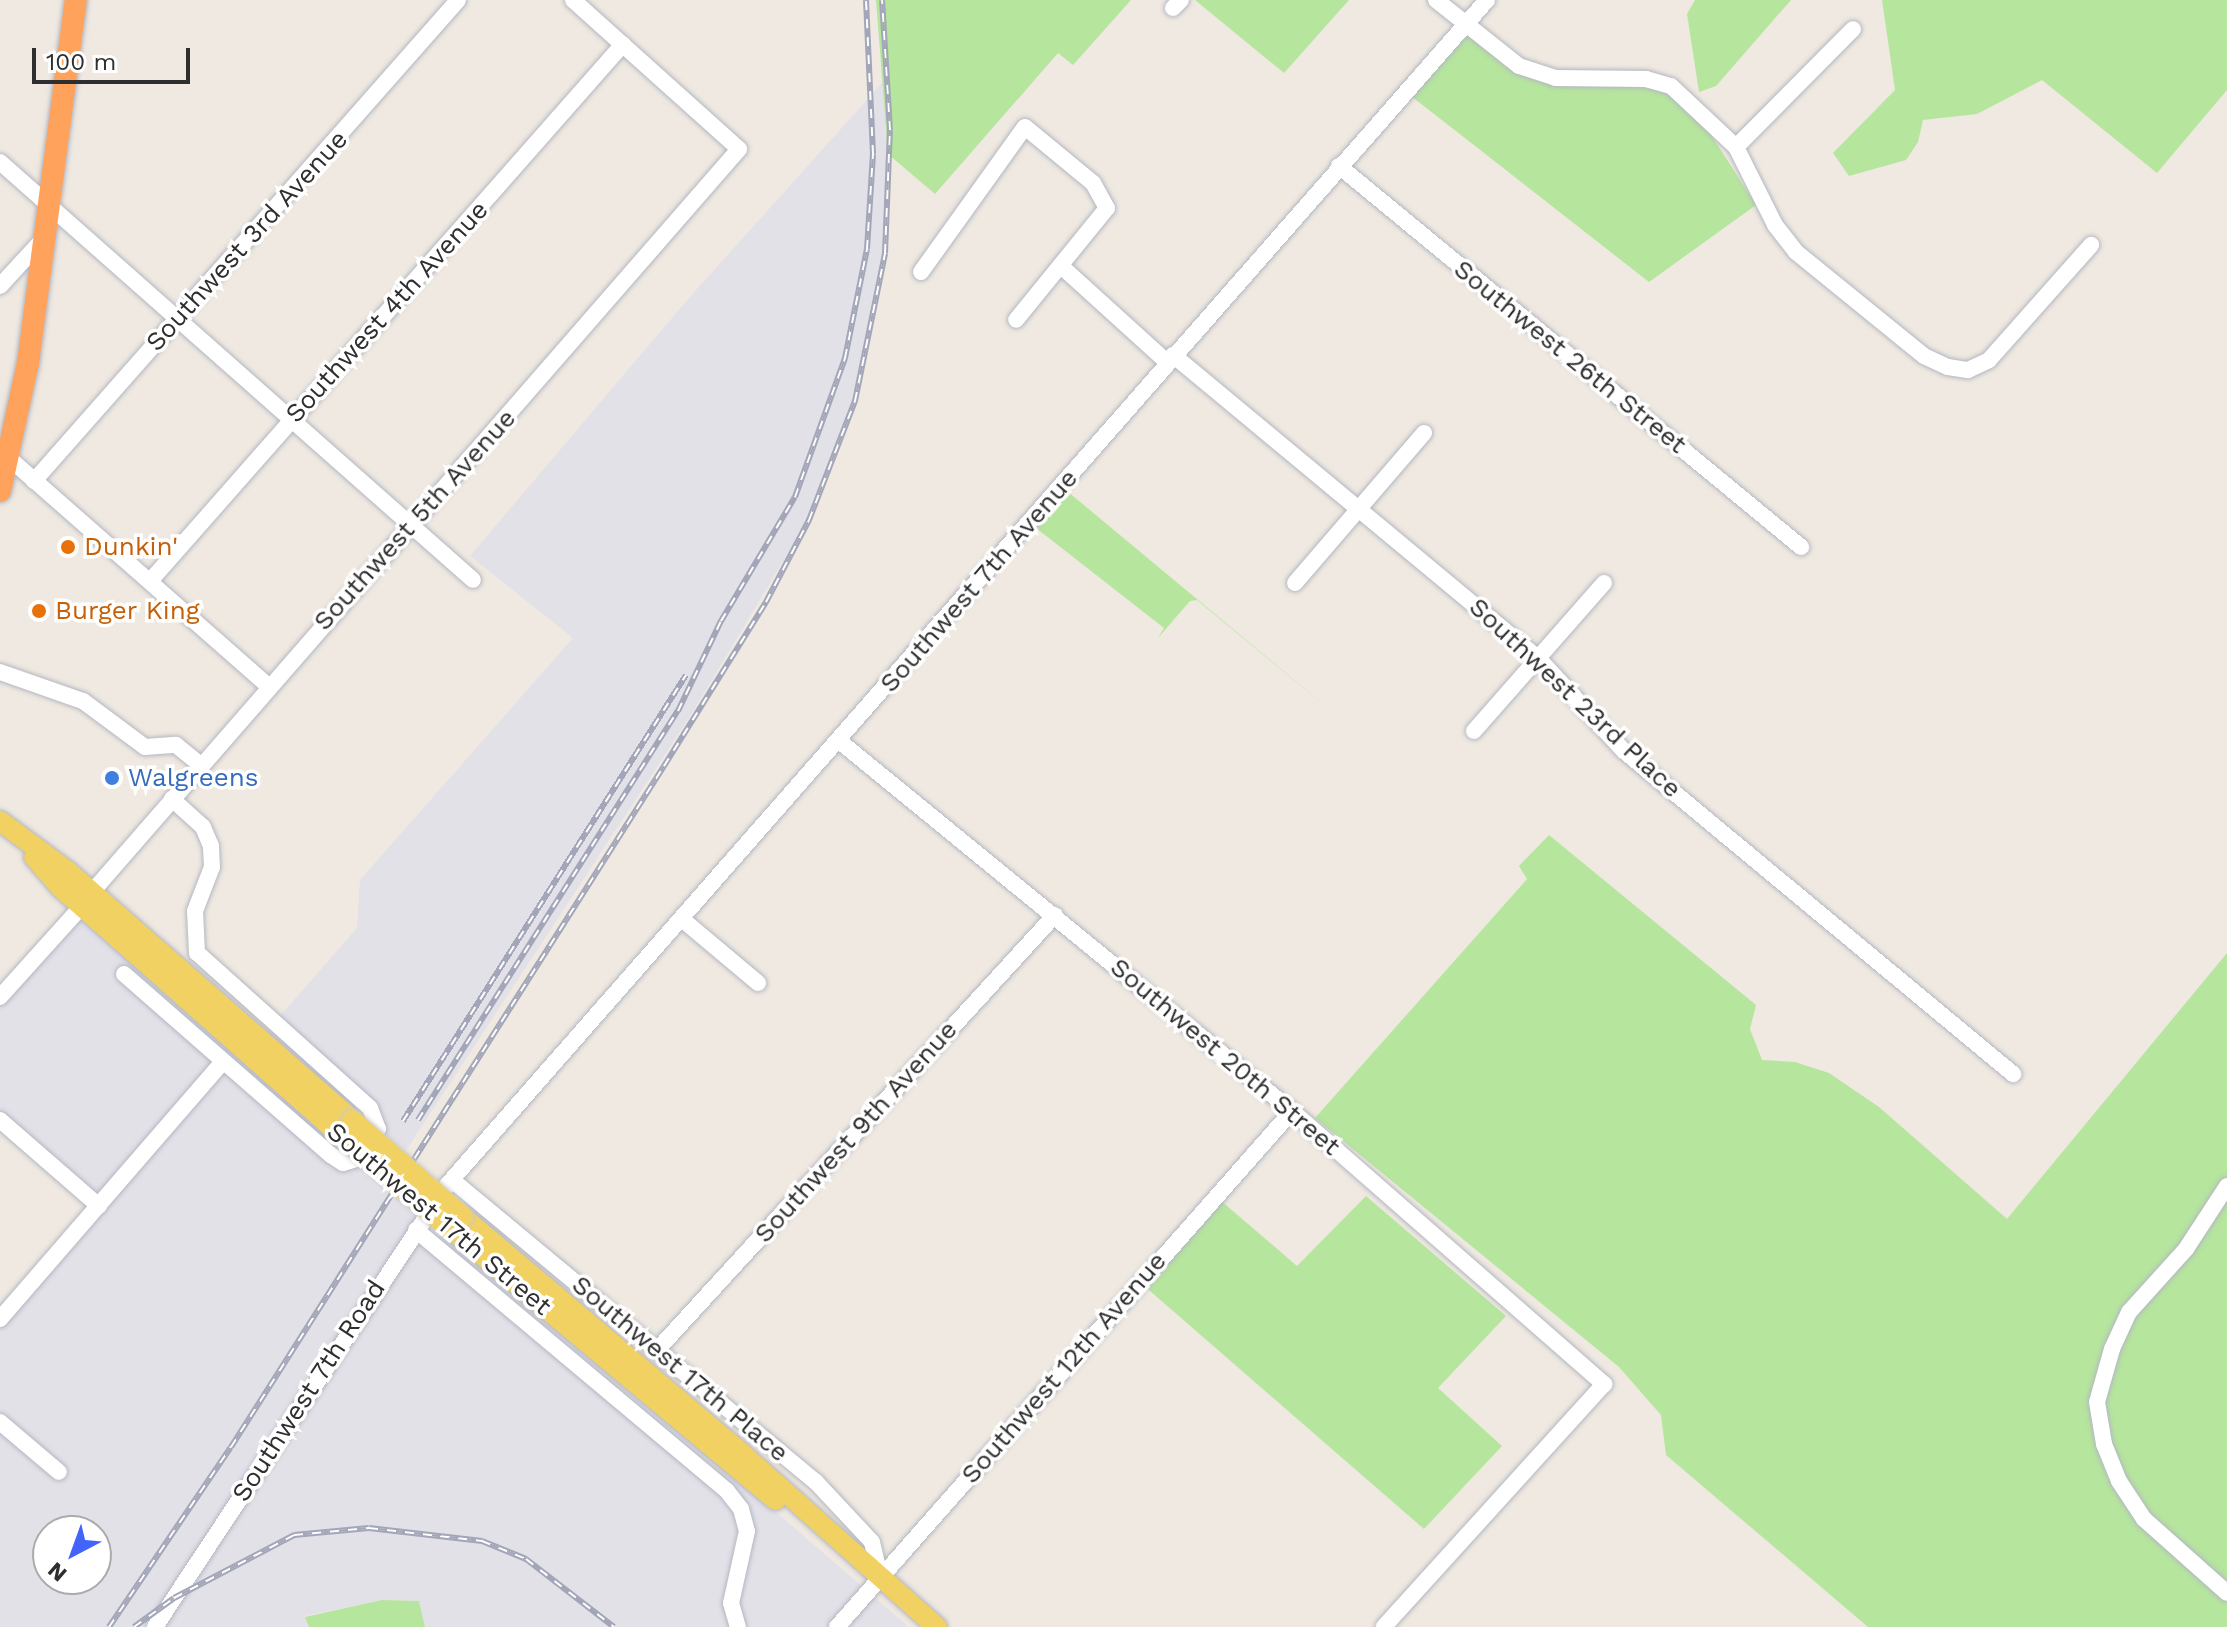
<!DOCTYPE html>
<style>
body{margin:0}
#map{position:relative;width:2227px;height:1627px;overflow:hidden;background:#efe9e1;font-family:"Work Sans",sans-serif}
div>[style]{position:absolute}
.industrial>*{inset:0;background:#e3e1e8}
.green>*{inset:0;background:#b6e59e}
.roads{filter:drop-shadow(0 0 2px #b4b7c1) drop-shadow(0 0 2px #b4b7c1)}
.minor>*{height:16px;margin:-8px;padding:0 8px;transform-origin:8px;border-radius:8px;background:#fff}
.major>*{height:20px;margin:-10px;padding:0 10px;transform-origin:10px;border-radius:10px;background:#f2d163}
.highway>*{height:22px;margin:-11px;padding:0 11px;transform-origin:11px;border-radius:11px;background:#ffa35c}
.rail>*{height:6px;margin-top:-3px;transform-origin:0;background:repeating-linear-gradient(90deg,#fff 0 9px,#a3a6b8 0 18px);box-sizing:border-box;border-block:2px solid #a3a6b8}
.bridges{filter:drop-shadow(0 0 2px #c9c9c9) drop-shadow(0 0 2px #c9c9c9)}
.major-bridge>*{height:20px;margin:-10px;padding:0 10px;transform-origin:10px;border-radius:10px;background:#f2d163}
.dots>*{width:22px;height:22px;translate:-50% -50%;box-sizing:border-box;border:4px solid #fff;border-radius:50%}
span{translate:-50% -50%;white-space:nowrap;text-align:center;line-height:1.15;-webkit-text-stroke:7px #fff;paint-order:stroke}
.street-label{font-size:26px;color:#2e2e2e}
.food-label{font-size:26px;color:#c56008}
.left{translate:0 -50%;text-align:left}
.shop-label{font-size:26px;color:#366cbe}
.north{position:absolute;left:32px;top:1515px;width:80px;height:80px;box-sizing:border-box;background:#fff;border:2px solid #ababab;border-radius:50%;rotate:221deg;font-size:22px;font-weight:700;line-height:32px;text-align:center;color:#2e2e2e}
.north::after{content:'';display:block;margin:auto;width:28px;height:36px;background:#4264fb;clip-path:polygon(50% 0,100% 100%,50% 72%,0 100%)}
.scale{position:absolute;left:32px;top:48px;width:158px;height:36px;box-sizing:border-box;border:4px solid #2e2e2e;border-top:0;padding-left:10px;font-size:24px;line-height:28px;white-space:nowrap;color:#2e2e2e;-webkit-text-stroke:6px #fff;paint-order:stroke}
</style>
<div id="map">
<div class="industrial">
<i style="clip-path:polygon(883px 82px,888px 144px,885px 250px,870px 340px,841px 435px,806px 523px,691px 715px,405px 1152px,266px 1032px,357px 928px,360px 880px,573px 638px,470px 556px,688px 299px)"></i>
<i style="clip-path:polygon(evenodd,81px 915px,422px 1213px,149px 1627px,0 1627px,0 1430px,60px 1479px,67px 1471px,0 1414px,0 1329px,97px 1220px,99px 1198px,0 1112px,0 1005px,81px 915px,48px 1531px,96px 1531px,96px 1579px,48px 1579px,48px 1531px)"></i>
<i style="clip-path:polygon(430px 1220px,732px 1474px,909px 1627px,745px 1627px,737px 1602px,745px 1505px,423px 1229px)"></i>
<i style="clip-path:polygon(416px 1239px,722px 1496px,735px 1512px,741px 1532px,726px 1602px,730px 1627px,425px 1627px,419px 1601px,382px 1600px,305px 1616px,309px 1627px,162px 1627px)"></i>
</div>
<div class="green">
<i style="clip-path:polygon(876px 0,1131px 0,1073px 65px,1058px 53px,935px 194px,888px 154px)"></i>
<i style="clip-path:polygon(1195px 0,1349px 0,1284px 73px)"></i>
<i style="clip-path:polygon(1695px 0,1791px 0,1716px 86px,1699px 92px,1687px 14px)"></i>
<i style="clip-path:polygon(1882px 0,2227px 0,2227px 90px,2157px 173px,2042px 80px,1977px 114px,1923px 120px,1918px 142px,1906px 160px,1849px 176px,1833px 153px,1895px 90px)"></i>
<i style="clip-path:polygon(1464px 34px,1529px 77px,1610px 81px,1664px 91px,1706px 127px,1756px 205px,1649px 282px,1411px 96px)"></i>
<i style="clip-path:polygon(1067px 491px,1346px 723px,1197px 600px,1190px 601px,1158px 638px,1164px 628px,1036px 528px)"></i>
<i style="clip-path:polygon(1549px 835px,1756px 1005px,1750px 1029px,1762px 1060px,1795px 1062px,1829px 1073px,1879px 1107px,2007px 1219px,2227px 953px,2227px 1627px,1868px 1627px,1666px 1455px,1661px 1415px,1619px 1367px,1315px 1118px,1527px 879px,1519px 866px)"></i>
<i style="clip-path:polygon(1366px 1196px,1506px 1316px,1438px 1388px,1502px 1446px,1424px 1529px,1142px 1284px,1220px 1200px,1297px 1266px)"></i>
<i style="clip-path:polygon(382px 1600px,419px 1601px,425px 1627px,309px 1627px,305px 1617px)"></i>
</div>
<div class="roads">
<div class="minor">
<i style="left:1436px;top:0;width:106px;rotate:38.5deg"></i>
<i style="left:1519px;top:66px;width:38px;rotate:18deg"></i>
<i style="left:1555px;top:78px;width:91px;rotate:0.6deg"></i>
<i style="left:1646px;top:79px;width:26px;rotate:16deg"></i>
<i style="left:1671px;top:86px;width:89px;rotate:43.2deg"></i>
<i style="left:1736px;top:147px;width:87px;rotate:63.4deg"></i>
<i style="left:1775px;top:225px;width:34px;rotate:52deg"></i>
<i style="left:1796px;top:252px;width:165px;rotate:39.1deg"></i>
<i style="left:1924px;top:356px;width:26px;rotate:25deg"></i>
<i style="left:1948px;top:367px;width:20px;rotate:9deg"></i>
<i style="left:1968px;top:370px;width:23px;rotate:-25deg"></i>
<i style="left:1989px;top:360px;width:154px;rotate:-48.4deg"></i>
<i style="left:1173px;top:8px;width:11px;rotate:-45deg"></i>
<i style="left:1736px;top:147px;width:166px;rotate:-45.2deg"></i>
<i style="left:0;top:162px;width:631px;rotate:41.47deg"></i>
<i style="left:1339px;top:166px;width:599px;rotate:39.51deg"></i>
<i style="left:1061px;top:266px;width:143px;rotate:42.2deg"></i>
<i style="left:921px;top:272px;width:178px;rotate:-54.4deg"></i>
<i style="left:1025px;top:127px;width:88px;rotate:39.5deg"></i>
<i style="left:1093px;top:183px;width:29px;rotate:61deg"></i>
<i style="left:1107px;top:208px;width:144px;rotate:129.1deg"></i>
<i style="left:0;top:286px;width:67px;rotate:-47.4deg"></i>
<i style="left:1173px;top:355px;width:476px;rotate:39.7deg"></i>
<i style="left:1539px;top:659px;width:125px;rotate:47.3deg"></i>
<i style="left:1624px;top:751px;width:506px;rotate:39.7deg"></i>
<i style="left:2px;top:452px;width:354px;rotate:41.3deg"></i>
<i style="left:34px;top:481px;width:641px;rotate:-48.6deg"></i>
<i style="left:151px;top:580px;width:714px;rotate:-48.63deg"></i>
<i style="left:1295px;top:583px;width:198px;rotate:-49.3deg"></i>
<i style="left:0;top:672px;width:88px;rotate:19.3deg"></i>
<i style="left:83px;top:701px;width:77px;rotate:36.6deg"></i>
<i style="left:145px;top:747px;width:31px;rotate:-4deg"></i>
<i style="left:176px;top:745px;width:32px;rotate:39deg"></i>
<i style="left:1474px;top:731px;width:197px;rotate:-48.7deg"></i>
<i style="left:838px;top:740px;width:586px;rotate:39.26deg"></i>
<i style="left:1292px;top:1111px;width:415px;rotate:41.2deg"></i>
<i style="left:1604px;top:1384px;width:328px;rotate:132.2deg"></i>
<i style="left:92px;top:892px;width:985px;rotate:-48.95deg"></i>
<i style="left:739px;top:149px;width:223px;rotate:-138.1deg"></i>
<i style="left:683px;top:920px;width:98px;rotate:40deg"></i>
<i style="left:124px;top:974px;width:275px;rotate:41.2deg"></i>
<i style="left:331px;top:1155px;width:14px;rotate:34deg"></i>
<i style="left:343px;top:1163px;width:17px;rotate:-17deg"></i>
<i style="left:359px;top:1158px;width:35px;rotate:-57deg"></i>
<i style="left:378px;top:1129px;width:22px;rotate:-111deg"></i>
<i style="left:370px;top:1108px;width:232px;rotate:-138.1deg"></i>
<i style="left:197px;top:953px;width:42px;rotate:-92.7deg"></i>
<i style="left:195px;top:911px;width:47px;rotate:-68.9deg"></i>
<i style="left:212px;top:867px;width:21px;rotate:-93deg"></i>
<i style="left:211px;top:846px;width:21px;rotate:-113deg"></i>
<i style="left:203px;top:827px;width:42px;rotate:-137.9deg"></i>
<i style="left:0;top:997px;width:121px;rotate:-48deg"></i>
<i style="left:0;top:1120px;width:131px;rotate:41deg"></i>
<i style="left:452px;top:1180px;width:472px;rotate:39.7deg"></i>
<i style="left:815px;top:1481px;width:83px;rotate:46.9deg"></i>
<i style="left:872px;top:1542px;width:37px;rotate:77deg"></i>
<i style="left:2227px;top:1186px;width:75px;rotate:123.1deg"></i>
<i style="left:2186px;top:1249px;width:85px;rotate:132.1deg"></i>
<i style="left:2129px;top:1312px;width:41px;rotate:114.7deg"></i>
<i style="left:2112px;top:1349px;width:55px;rotate:105.8deg"></i>
<i style="left:2097px;top:1402px;width:43px;rotate:80.5deg"></i>
<i style="left:2104px;top:1444px;width:40px;rotate:68deg"></i>
<i style="left:2119px;top:1481px;width:45px;rotate:56.7deg"></i>
<i style="left:2144px;top:1519px;width:111px;rotate:41.7deg"></i>
<i style="left:416px;top:1230px;width:406px;rotate:40deg"></i>
<i style="left:727px;top:1491px;width:23px;rotate:52deg"></i>
<i style="left:741px;top:1509px;width:23px;rotate:75deg"></i>
<i style="left:747px;top:1531px;width:74px;rotate:102.5deg"></i>
<i style="left:731px;top:1603px;width:25px;rotate:74deg"></i>
<i style="left:0;top:1319px;width:340px;rotate:-49.1deg"></i>
<i style="left:658px;top:1349px;width:588px;rotate:-47.55deg"></i>
<i style="left:0;top:1422px;width:77px;rotate:40.3deg"></i>
<i style="left:155px;top:1627px;width:531px;rotate:-56.52deg"></i>
<i style="left:448px;top:1184px;width:1575px;rotate:-48.73deg"></i>
<i style="left:837px;top:1627px;width:688px;rotate:-48.59deg"></i>
</div>
<div class="major">
<i style="left:0;top:821px;width:87px;rotate:36.6deg"></i>
<i style="left:70px;top:873px;width:375px;rotate:41.2deg"></i>
<i style="left:34px;top:857px;width:41px;rotate:48.9deg"></i>
<i style="left:61px;top:888px;width:375px;rotate:41.5deg"></i>
<i style="left:463px;top:1217px;width:359px;rotate:40.3deg"></i>
<i style="left:737px;top:1449px;width:268px;rotate:41.7deg"></i>
<i style="left:453px;top:1231px;width:420px;rotate:39.8deg"></i>
</div>
<div class="highway">
<i style="left:0;top:491px;width:131px;rotate:-77.7deg"></i>
<i style="left:28px;top:363px;width:366px;rotate:-82.5deg"></i>
</div>
</div>
<div class="rail">
<i style="left:418px;top:1120px;width:485px;rotate:-57.6deg"></i>
<i style="left:678px;top:711px;width:100px;rotate:-64.5deg"></i>
<i style="left:721px;top:621px;width:144px;rotate:-59.2deg"></i>
<i style="left:795px;top:497px;width:148px;rotate:-70.2deg"></i>
<i style="left:845px;top:358px;width:111px;rotate:-78.6deg"></i>
<i style="left:867px;top:249px;width:95px;rotate:-86.4deg"></i>
<i style="left:873px;top:154px;width:154px;rotate:-92.6deg"></i>
<i style="left:403px;top:1121px;width:528px;rotate:-57.6deg"></i>
<i style="left:109px;top:1627px;width:217px;rotate:-55.9deg"></i>
<i style="left:231px;top:1447px;width:807px;rotate:-57.55deg"></i>
<i style="left:664px;top:766px;width:193px;rotate:-58.1deg"></i>
<i style="left:766px;top:602px;width:93px;rotate:-62.3deg"></i>
<i style="left:809px;top:520px;width:128px;rotate:-68.9deg"></i>
<i style="left:855px;top:401px;width:151px;rotate:-78.5deg"></i>
<i style="left:885px;top:253px;width:123px;rotate:-87.7deg"></i>
<i style="left:890px;top:130px;width:130px;rotate:-93.5deg"></i>
<i style="left:134px;top:1627px;width:49px;rotate:-35.9deg"></i>
<i style="left:174px;top:1598px;width:136px;rotate:-27.7deg"></i>
<i style="left:294px;top:1535px;width:75px;rotate:-5.3deg"></i>
<i style="left:369px;top:1528px;width:114px;rotate:6.6deg"></i>
<i style="left:482px;top:1541px;width:48px;rotate:22.2deg"></i>
<i style="left:526px;top:1559px;width:111px;rotate:37.7deg"></i>
</div>
<div class="bridges">
<div class="major-bridge">
<i style="left:352px;top:1120px;width:147px;rotate:41.1deg"></i>
<i style="left:342px;top:1137px;width:145px;rotate:40.3deg"></i>
</div>
</div>
<div class="dots">
<i style="left:68px;top:547px;background:#e8710a"></i>
<i style="left:39px;top:611px;background:#e8710a"></i>
<i style="left:112px;top:778px;background:#3f7fe0"></i>
</div>
<div class="street-label">
<span style="left:247px;top:241px;rotate:-48deg">Southwest 3rd Avenue</span>
<span style="left:387px;top:312px;rotate:-48deg">Southwest 4th Avenue</span>
<span style="left:1570px;top:357px;rotate:39deg">Southwest 26th Street</span>
<span style="left:415px;top:520px;rotate:-48deg">Southwest 5th Avenue</span>
<span style="left:979px;top:581px;rotate:-49deg">Southwest 7th Avenue</span>
<span style="left:1575px;top:698px;rotate:43deg">Southwest 23rd Place</span>
<span style="left:1225px;top:1057px;rotate:40deg">Southwest 20th Street</span>
<span style="left:856px;top:1132px;rotate:-48deg">Southwest 9th Avenue</span>
<span style="left:439px;top:1219px;rotate:40deg">Southwest 17th Street</span>
<span style="left:1064px;top:1368px;rotate:-49deg">Southwest 12th Avenue</span>
<span style="left:680px;top:1369px;rotate:40deg">Southwest 17th Place</span>
<span style="left:309px;top:1391px;rotate:-57deg">Southwest 7th Road</span>
</div>
<div class="food-label">
<span class="left" style="left:84px;top:547px">Dunkin'</span>
<span class="left" style="left:55px;top:611px">Burger King</span>
</div>
<div class="shop-label">
<span class="left" style="left:128px;top:778px">Walgreens</span>
</div>
<div class="north">N</div>
<div class="scale">100 m</div>
</div>
